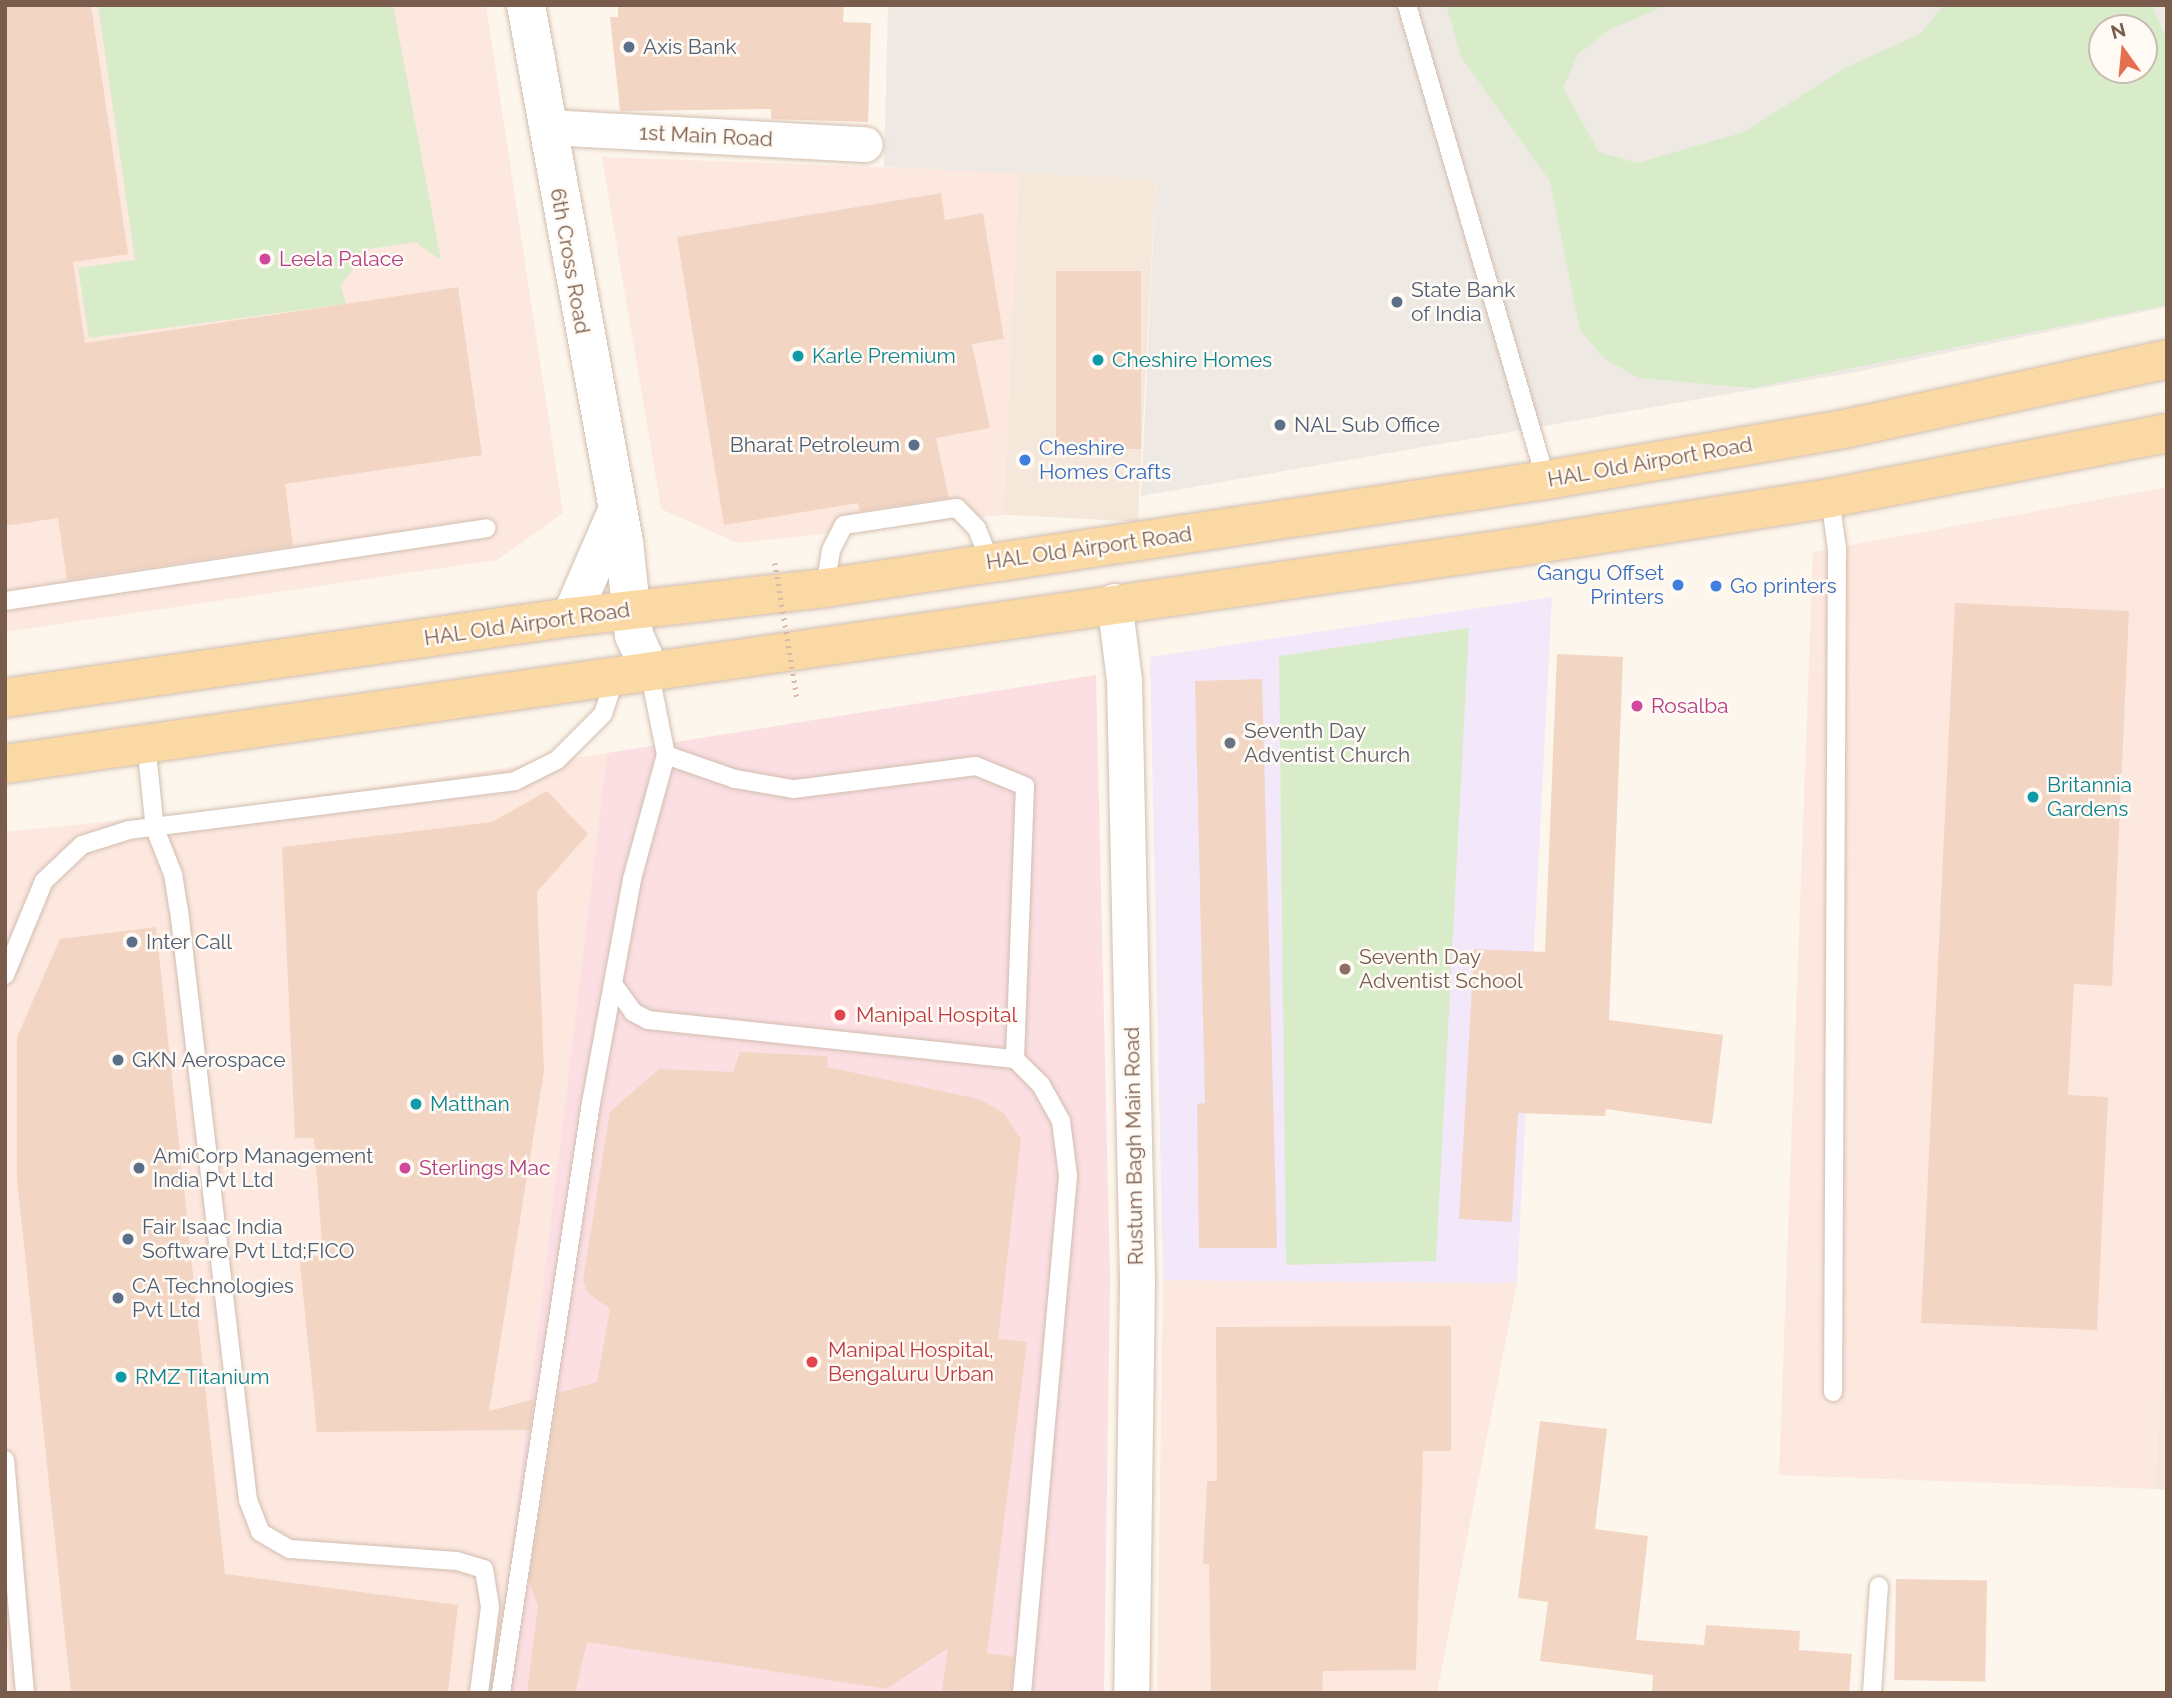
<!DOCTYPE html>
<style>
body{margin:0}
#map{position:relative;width:2172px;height:1698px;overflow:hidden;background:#fdf6ec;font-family:Raleway,sans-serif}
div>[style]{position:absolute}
.residential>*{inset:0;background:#f5e8da;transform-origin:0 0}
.commercial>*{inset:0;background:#fde8e0}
.industrial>*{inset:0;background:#efe9e4}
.education>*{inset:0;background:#f3e8fa}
.medical>*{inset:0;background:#fbdfe3}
.green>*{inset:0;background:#d8ecc9}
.building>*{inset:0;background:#f3d5c3;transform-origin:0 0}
.roads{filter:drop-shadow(0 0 2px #d1beb0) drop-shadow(0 0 2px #d1beb0)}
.service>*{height:18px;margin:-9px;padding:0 9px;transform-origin:9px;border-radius:9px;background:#fff}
.minor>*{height:35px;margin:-17.5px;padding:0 17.5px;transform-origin:17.5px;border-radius:17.5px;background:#fff}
.tertiary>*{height:38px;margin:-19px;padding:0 19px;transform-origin:19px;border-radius:19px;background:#fff}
.primary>*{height:38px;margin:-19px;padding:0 19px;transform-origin:19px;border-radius:19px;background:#fbd9a5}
.path-bridge>*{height:4.5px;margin-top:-2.25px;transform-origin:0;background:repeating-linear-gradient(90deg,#d9b8a5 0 2px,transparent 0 7px)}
.dots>*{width:19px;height:19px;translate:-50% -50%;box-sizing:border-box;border:4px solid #fffaf3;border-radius:50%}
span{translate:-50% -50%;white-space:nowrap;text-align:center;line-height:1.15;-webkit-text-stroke:5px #fffaf3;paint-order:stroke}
.service-label{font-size:21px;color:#4e5e75}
.left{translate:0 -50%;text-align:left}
.right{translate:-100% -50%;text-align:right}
.street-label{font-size:21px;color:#7a5c4d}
.hotel-label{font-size:21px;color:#b23c85}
.culture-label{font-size:21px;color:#0d838f}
.shop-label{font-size:21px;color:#366cbe}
.worship-label{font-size:21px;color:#5b616d}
.education-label{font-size:21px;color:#785e54}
.health-label{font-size:21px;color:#be3a42}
.frame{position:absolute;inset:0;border:7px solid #7a5c4d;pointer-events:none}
.north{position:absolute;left:2088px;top:14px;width:70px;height:70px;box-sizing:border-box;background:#fffaf3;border:2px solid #cabbb1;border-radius:50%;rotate:345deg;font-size:19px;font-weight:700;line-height:28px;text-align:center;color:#7a5c4d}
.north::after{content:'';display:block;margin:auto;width:24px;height:32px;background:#e76f51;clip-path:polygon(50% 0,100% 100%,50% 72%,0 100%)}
</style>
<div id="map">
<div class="residential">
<i style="left:1019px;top:172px;width:137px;height:343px;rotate:3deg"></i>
<i style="clip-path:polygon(2167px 1266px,2167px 1490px,2155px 1489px)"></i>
</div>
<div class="commercial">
<i style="clip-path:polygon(5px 5px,486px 5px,563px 513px,497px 560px,5px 632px)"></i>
<i style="clip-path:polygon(602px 157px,1019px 172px,1004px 515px,737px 543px,661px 509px)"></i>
<i style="clip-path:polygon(2167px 487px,2167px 1266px,2155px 1489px,1779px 1475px,1813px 552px)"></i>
<i style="clip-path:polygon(607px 753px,494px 1693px,5px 1693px,5px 832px,217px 810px)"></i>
<i style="clip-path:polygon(1163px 1280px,1517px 1283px,1437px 1693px,1157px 1693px)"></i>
</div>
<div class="industrial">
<i style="clip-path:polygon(evenodd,888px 5px,2167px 5px,2167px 307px,1861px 371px,1141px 496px,1156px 179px,884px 167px,888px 5px,2102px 28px,2144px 28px,2144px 70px,2102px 70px,2102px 28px)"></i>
</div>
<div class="education">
<i style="clip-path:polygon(1552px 597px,1517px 1283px,1163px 1280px,1150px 657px)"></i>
</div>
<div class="medical">
<i style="clip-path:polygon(1096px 675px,1110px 1278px,1104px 1693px,494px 1693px,607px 753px)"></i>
</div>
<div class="green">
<i style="clip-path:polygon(98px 5px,393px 5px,441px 260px,415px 242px,369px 249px,341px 285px,346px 304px,89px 338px,78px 268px,135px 260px)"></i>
<i style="clip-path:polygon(evenodd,1446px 5px,1666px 5px,1607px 31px,1578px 54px,1563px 88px,1599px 152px,1637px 163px,1744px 132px,1847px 67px,1920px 34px,1944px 5px,2152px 5px,2167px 40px,2167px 305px,1752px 388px,1639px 378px,1605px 359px,1580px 330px,1550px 181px,1461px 57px,1446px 5px,2102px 28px,2144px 28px,2144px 70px,2102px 70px,2102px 28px)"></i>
<i style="clip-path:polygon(1469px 628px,1436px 1261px,1286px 1265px,1279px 656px)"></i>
</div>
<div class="building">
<i style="clip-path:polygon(5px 5px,91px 5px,128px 254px,73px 262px,85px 343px,458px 287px,482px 455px,285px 484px,293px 546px,67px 580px,58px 518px,5px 526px)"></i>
<i style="clip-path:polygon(618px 5px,844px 5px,843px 22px,871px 23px,868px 122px,771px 119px,771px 109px,620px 111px,610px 17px,618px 17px)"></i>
<i style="clip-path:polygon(941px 193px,945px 220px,983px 213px,1004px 339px,972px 344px,990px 428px,936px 438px,949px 498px,860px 511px,858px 503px,724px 525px,677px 237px)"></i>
<i style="left:1056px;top:271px;width:85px;height:178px"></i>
<i style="clip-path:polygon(1955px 603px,2129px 611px,2112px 986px,2074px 984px,2068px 1095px,2108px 1097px,2097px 1330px,1921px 1323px)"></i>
<i style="clip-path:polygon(1557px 654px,1623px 657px,1609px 1020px,1723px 1035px,1712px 1124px,1606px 1109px,1605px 1116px,1518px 1113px,1512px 1222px,1459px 1219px,1474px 949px,1545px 952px)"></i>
<i style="clip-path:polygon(1262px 679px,1277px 1248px,1199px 1248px,1197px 1104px,1205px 1103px,1195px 681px)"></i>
<i style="clip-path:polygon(547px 791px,588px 834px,537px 892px,544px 1071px,489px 1411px,534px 1399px,530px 1430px,317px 1432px,299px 1254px,323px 1257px,314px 1138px,295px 1138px,282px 847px,492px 822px)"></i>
<i style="clip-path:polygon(156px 927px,225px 1574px,458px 1605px,448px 1693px,71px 1693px,17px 1179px,17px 1037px,60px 939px)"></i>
<i style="clip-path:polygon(740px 1052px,828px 1056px,827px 1067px,979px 1099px,1004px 1113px,1021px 1139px,998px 1339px,1027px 1342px,987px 1653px,1014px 1657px,1011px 1693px,942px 1690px,948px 1648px,886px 1689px,587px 1642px,575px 1693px,527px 1693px,538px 1606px,529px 1582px,558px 1393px,597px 1382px,610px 1309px,588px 1293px,583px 1280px,610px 1112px,659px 1069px,733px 1072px)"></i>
<i style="clip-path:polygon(1451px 1326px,1451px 1451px,1423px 1451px,1416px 1670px,1323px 1671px,1322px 1693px,1211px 1693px,1209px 1564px,1203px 1564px,1207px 1481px,1217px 1481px,1216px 1327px)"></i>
<i style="clip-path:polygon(1540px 1421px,1607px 1429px,1595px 1529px,1648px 1536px,1636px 1640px,1704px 1645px,1706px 1625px,1800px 1631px,1799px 1650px,1852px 1654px,1849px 1693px,1652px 1693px,1653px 1675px,1540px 1661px,1548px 1602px,1518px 1598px)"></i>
<i style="left:1896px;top:1579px;width:91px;height:101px;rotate:1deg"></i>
</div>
<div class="roads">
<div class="service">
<i style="left:1407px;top:5px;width:495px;rotate:73.7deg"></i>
<i style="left:1830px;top:498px;width:51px;rotate:82.2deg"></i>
<i style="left:1837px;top:549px;width:843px;rotate:90.27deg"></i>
<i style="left:825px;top:588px;width:38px;rotate:-81deg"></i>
<i style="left:831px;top:550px;width:28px;rotate:-63deg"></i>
<i style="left:844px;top:525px;width:114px;rotate:-8.6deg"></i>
<i style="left:957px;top:508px;width:29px;rotate:46deg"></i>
<i style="left:977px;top:529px;width:35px;rotate:68deg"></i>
<i style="left:5px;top:601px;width:487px;rotate:-8.6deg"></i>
<i style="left:146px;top:744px;width:85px;rotate:84deg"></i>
<i style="left:155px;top:829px;width:48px;rotate:68.2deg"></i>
<i style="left:173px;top:874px;width:36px;rotate:81deg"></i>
<i style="left:179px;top:910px;width:594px;rotate:83.33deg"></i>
<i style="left:248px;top:1500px;width:34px;rotate:69deg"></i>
<i style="left:260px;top:1532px;width:34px;rotate:30deg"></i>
<i style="left:290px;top:1549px;width:167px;rotate:4.1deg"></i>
<i style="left:457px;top:1561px;width:28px;rotate:17deg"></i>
<i style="left:484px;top:1569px;width:38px;rotate:81deg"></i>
<i style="left:490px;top:1607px;width:87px;rotate:97.3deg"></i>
<i style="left:5px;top:975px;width:102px;rotate:-67.5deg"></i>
<i style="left:44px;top:881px;width:52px;rotate:-43.5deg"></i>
<i style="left:82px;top:845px;width:49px;rotate:-17.7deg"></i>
<i style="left:129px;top:830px;width:389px;rotate:-7.2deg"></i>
<i style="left:515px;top:781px;width:47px;rotate:-26.6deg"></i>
<i style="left:557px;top:760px;width:65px;rotate:-45deg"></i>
<i style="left:603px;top:714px;width:41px;rotate:-71.6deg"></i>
<i style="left:613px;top:984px;width:34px;rotate:54deg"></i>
<i style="left:633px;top:1012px;width:17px;rotate:28deg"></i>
<i style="left:648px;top:1020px;width:369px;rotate:6.1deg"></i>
<i style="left:1015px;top:1059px;width:273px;rotate:-87.9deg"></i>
<i style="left:1025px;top:786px;width:53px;rotate:-157.8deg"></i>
<i style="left:976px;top:766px;width:184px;rotate:172.8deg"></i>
<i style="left:793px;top:789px;width:59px;rotate:-170.2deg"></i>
<i style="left:735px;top:779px;width:73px;rotate:-160.8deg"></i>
<i style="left:1015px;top:1059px;width:37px;rotate:45deg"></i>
<i style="left:1041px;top:1085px;width:41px;rotate:60.9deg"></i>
<i style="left:1061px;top:1121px;width:55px;rotate:82.7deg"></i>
<i style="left:1068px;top:1176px;width:519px;rotate:95.08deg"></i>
<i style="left:5px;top:1460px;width:234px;rotate:85.1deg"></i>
<i style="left:501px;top:1693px;width:597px;rotate:-81.33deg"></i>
<i style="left:591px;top:1103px;width:228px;rotate:-79.6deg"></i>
<i style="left:632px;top:879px;width:129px;rotate:-74.7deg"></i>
<i style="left:666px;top:755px;width:87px;rotate:-101.3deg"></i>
<i style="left:1872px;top:1693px;width:107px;rotate:-86.3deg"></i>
</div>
<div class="minor">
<i style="left:547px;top:127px;width:318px;rotate:3.1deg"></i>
<i style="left:1114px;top:601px;width:80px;rotate:82.8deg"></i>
<i style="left:1124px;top:680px;width:602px;rotate:88.76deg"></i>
<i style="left:1137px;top:1282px;width:411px;rotate:90.8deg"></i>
</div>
<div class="tertiary">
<i style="left:526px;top:5px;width:546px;rotate:79.66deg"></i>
<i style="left:624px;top:542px;width:94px;rotate:83.9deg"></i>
<i style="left:634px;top:635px;width:37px;rotate:66deg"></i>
<i style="left:571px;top:617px;width:110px;rotate:-66.5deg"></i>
</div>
<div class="primary">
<i style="left:5px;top:698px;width:572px;rotate:-8.14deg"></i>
<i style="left:571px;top:617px;width:256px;rotate:-6.5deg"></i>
<i style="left:825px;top:588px;width:729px;rotate:-8.52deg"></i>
<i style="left:1546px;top:480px;width:307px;rotate:-9.7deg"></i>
<i style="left:1849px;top:428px;width:325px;rotate:-12.2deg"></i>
<i style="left:5px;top:764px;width:1528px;rotate:-8.16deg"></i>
<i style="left:1518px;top:547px;width:316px;rotate:-8.9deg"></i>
<i style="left:1830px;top:498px;width:343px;rotate:-10.9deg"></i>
</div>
</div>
<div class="path-bridge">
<i style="left:775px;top:563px;width:136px;rotate:80.7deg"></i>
</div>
<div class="dots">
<i style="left:629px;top:47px;background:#5c6f8a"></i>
<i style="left:265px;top:259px;background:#d1479c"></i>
<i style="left:1397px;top:302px;background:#5c6f8a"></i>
<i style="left:798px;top:356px;background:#0f9aa8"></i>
<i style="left:1098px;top:360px;background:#0f9aa8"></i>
<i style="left:1280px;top:425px;background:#5c6f8a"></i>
<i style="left:914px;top:445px;background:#5c6f8a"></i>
<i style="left:1025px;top:460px;background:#3f7fe0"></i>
<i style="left:1678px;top:585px;background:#3f7fe0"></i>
<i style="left:1716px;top:586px;background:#3f7fe0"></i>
<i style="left:1637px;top:706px;background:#d1479c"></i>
<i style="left:1230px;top:743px;background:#6b7280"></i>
<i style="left:2033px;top:797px;background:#0f9aa8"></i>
<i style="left:132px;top:942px;background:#5c6f8a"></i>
<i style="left:1345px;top:969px;background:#8d6e63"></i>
<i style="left:840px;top:1015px;background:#e0444e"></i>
<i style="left:118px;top:1060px;background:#5c6f8a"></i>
<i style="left:416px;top:1104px;background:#0f9aa8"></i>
<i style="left:139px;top:1168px;background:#5c6f8a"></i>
<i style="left:405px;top:1168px;background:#d1479c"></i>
<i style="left:128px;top:1239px;background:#5c6f8a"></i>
<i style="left:118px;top:1298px;background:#5c6f8a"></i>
<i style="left:812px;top:1362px;background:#e0444e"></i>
<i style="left:121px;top:1377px;background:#0f9aa8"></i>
</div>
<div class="service-label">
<span class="left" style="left:643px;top:47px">Axis Bank</span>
<span class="left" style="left:1411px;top:302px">State Bank<br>of India</span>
<span class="left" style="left:1294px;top:425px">NAL Sub Office</span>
<span class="right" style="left:900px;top:445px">Bharat Petroleum</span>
<span class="left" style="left:146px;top:942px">Inter Call</span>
<span class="left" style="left:132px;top:1060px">GKN Aerospace</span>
<span class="left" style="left:153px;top:1168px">AmiCorp Management<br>India Pvt Ltd</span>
<span class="left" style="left:142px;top:1239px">Fair Isaac India<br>Software Pvt Ltd;FICO</span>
<span class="left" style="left:132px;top:1298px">CA Technologies<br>Pvt Ltd</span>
</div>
<div class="street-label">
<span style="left:706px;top:136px;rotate:3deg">1st Main Road</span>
<span style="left:570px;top:261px;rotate:80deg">6th Cross Road</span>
<span style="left:1650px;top:462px;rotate:-10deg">HAL Old Airport Road</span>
<span style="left:1089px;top:548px;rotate:-8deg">HAL Old Airport Road</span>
<span style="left:527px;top:624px;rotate:-8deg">HAL Old Airport Road</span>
<span style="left:1134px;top:1146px;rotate:-91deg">Rustum Bagh Main Road</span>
</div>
<div class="hotel-label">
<span class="left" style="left:279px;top:259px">Leela Palace</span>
<span class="left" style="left:1651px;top:706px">Rosalba</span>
<span class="left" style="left:419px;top:1168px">Sterlings Mac</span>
</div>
<div class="culture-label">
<span class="left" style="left:812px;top:356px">Karle Premium</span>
<span class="left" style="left:1112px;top:360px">Cheshire Homes</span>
<span class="left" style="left:2047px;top:797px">Britannia<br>Gardens</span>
<span class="left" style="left:430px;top:1104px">Matthan</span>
<span class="left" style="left:135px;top:1377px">RMZ Titanium</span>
</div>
<div class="shop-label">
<span class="left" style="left:1039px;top:460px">Cheshire<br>Homes Crafts</span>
<span class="right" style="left:1664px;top:585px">Gangu Offset<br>Printers</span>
<span class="left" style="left:1730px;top:586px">Go printers</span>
</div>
<div class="worship-label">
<span class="left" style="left:1244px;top:743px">Seventh Day<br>Adventist Church</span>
</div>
<div class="education-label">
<span class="left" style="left:1359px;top:969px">Seventh Day<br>Adventist School</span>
</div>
<div class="health-label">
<span class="left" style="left:856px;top:1015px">Manipal Hospital</span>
<span class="left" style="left:828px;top:1362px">Manipal Hospital,<br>Bengaluru Urban</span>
</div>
<div class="frame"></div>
<div class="north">N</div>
</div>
